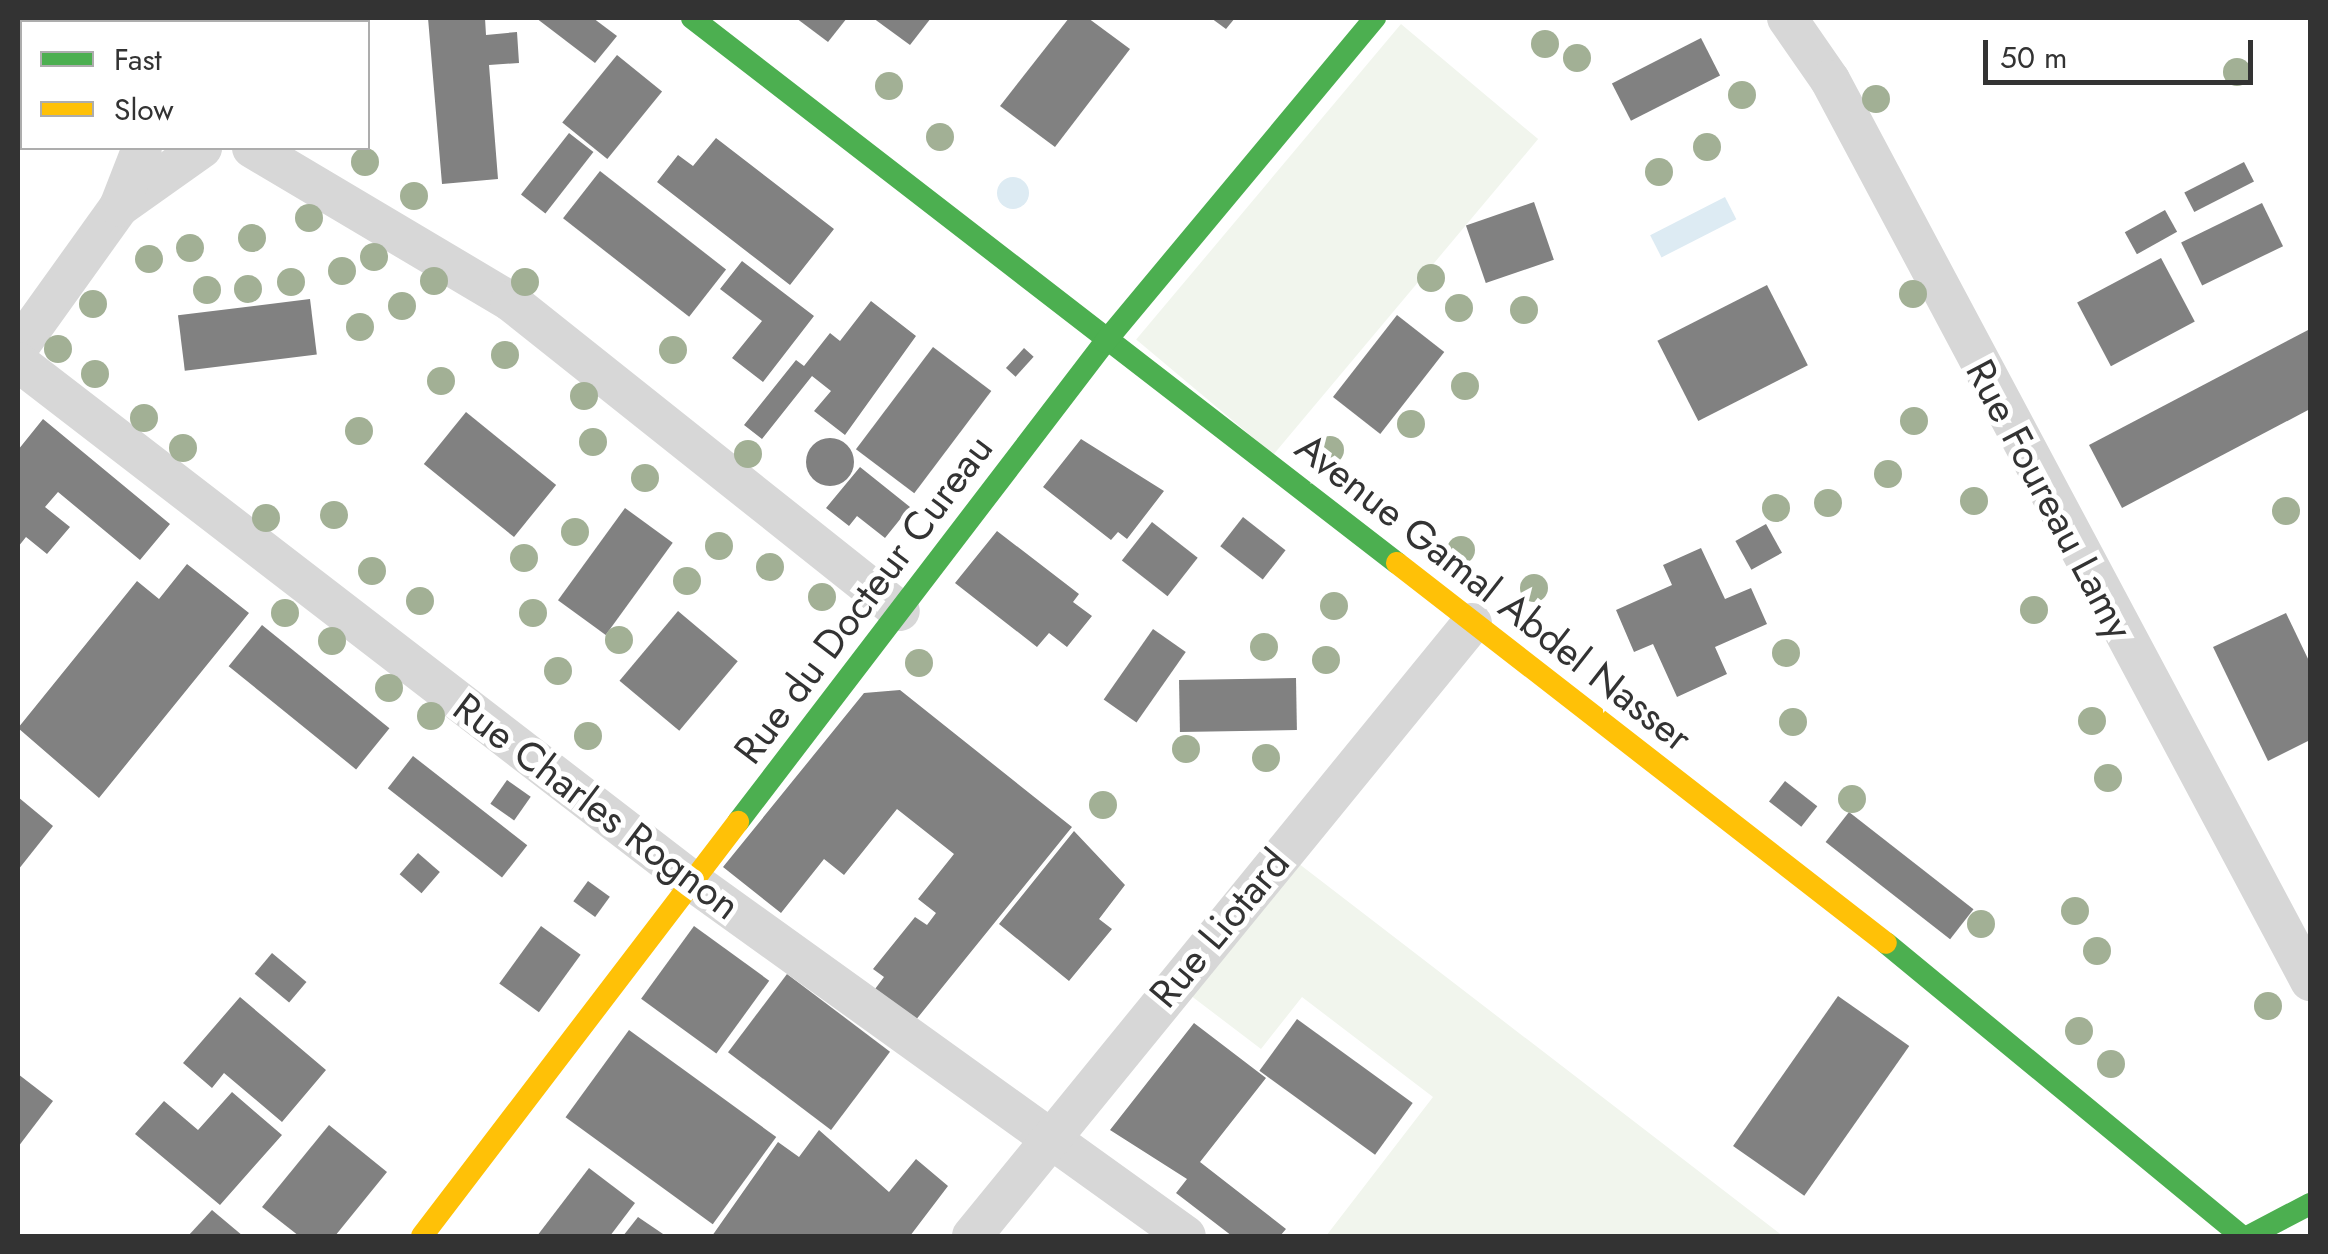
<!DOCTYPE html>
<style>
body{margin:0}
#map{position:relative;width:2328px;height:1254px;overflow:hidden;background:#fff;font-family:Jost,sans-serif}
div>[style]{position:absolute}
.green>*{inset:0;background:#f1f5ed;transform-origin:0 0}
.water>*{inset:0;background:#ddebf3;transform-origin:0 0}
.round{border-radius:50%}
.building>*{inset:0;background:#818181;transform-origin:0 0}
.street>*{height:40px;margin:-20px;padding:0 20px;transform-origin:20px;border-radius:20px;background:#d7d7d7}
.fast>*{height:22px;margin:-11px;padding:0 11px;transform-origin:11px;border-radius:11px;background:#4caf50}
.slow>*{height:22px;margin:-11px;padding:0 11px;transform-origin:11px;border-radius:11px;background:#ffc107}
.trees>*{width:28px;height:28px;margin:-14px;border-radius:50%;background:#a2b095}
span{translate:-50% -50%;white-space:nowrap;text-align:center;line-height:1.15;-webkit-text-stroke:10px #fff;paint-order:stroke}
.street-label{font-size:40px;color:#333}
.frame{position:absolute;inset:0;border:20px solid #333;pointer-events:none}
.legend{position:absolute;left:20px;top:20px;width:350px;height:130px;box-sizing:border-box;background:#fff;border:2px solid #adadad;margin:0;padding:12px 18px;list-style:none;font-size:30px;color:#333}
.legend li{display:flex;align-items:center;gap:20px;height:50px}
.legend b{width:50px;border:2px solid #adadad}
.scale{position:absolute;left:1983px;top:40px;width:270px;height:45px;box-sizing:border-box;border:5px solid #333;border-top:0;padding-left:12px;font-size:30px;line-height:35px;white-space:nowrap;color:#333;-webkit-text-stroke:8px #fff;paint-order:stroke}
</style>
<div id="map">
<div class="green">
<i style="left:1401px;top:24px;width:179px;height:412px;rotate:40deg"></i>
<i style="clip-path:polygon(1294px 860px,1783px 1236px,1326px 1236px,1433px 1097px,1302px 997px,1261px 1049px,1190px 995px)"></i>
</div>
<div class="water">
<i class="round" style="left:997px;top:177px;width:32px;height:32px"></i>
<i style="left:1725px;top:197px;width:25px;height:84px;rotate:63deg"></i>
</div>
<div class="building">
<i style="clip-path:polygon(428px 18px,485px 18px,486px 35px,517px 32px,519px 63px,489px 65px,498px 179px,442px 184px)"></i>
<i style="clip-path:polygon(536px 18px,593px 18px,617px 36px,595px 63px)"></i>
<i style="clip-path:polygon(796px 18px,847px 18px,828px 42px)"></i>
<i style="clip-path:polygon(873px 18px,931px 18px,910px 45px)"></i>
<i style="clip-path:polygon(1069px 18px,1088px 18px,1130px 49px,1055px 147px,1000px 106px)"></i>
<i style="clip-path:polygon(1211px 18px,1235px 18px,1226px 29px)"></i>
<i style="left:1701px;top:38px;width:42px;height:100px;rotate:63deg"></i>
<i style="left:617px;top:55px;width:58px;height:87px;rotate:39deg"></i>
<i style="left:569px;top:133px;width:31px;height:78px;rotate:38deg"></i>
<i style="clip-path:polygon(716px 138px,834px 229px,790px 285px,657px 182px,678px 155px,693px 166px)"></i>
<i style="left:2244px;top:162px;width:22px;height:67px;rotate:63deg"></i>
<i style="left:600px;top:171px;width:160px;height:60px;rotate:38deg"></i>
<i style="left:1534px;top:202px;width:61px;height:72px;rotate:71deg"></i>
<i style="left:2262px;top:203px;width:48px;height:90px;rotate:64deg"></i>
<i style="left:2165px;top:210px;width:25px;height:46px;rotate:61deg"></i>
<i style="left:2161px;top:258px;width:72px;height:95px;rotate:62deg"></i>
<i style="clip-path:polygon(742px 261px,814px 316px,763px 382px,732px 358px,762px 321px,720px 289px)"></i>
<i style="left:1767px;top:285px;width:90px;height:123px;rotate:63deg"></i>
<i style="left:310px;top:299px;width:56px;height:133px;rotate:83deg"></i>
<i style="clip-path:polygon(871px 301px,916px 336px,845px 435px,814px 411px,831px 391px,812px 376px,762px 439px,744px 425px,796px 360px,804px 366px,830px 333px,840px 341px)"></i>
<i style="left:1397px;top:315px;width:60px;height:104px;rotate:38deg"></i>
<i style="clip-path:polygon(2310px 329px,2310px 409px,2122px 508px,2089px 445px)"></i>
<i style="left:933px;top:347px;width:73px;height:128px;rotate:37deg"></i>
<i style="left:1024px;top:348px;width:13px;height:27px;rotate:42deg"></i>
<i style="left:466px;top:412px;width:116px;height:67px;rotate:39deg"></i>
<i style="clip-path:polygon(43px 419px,170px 524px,140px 560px,58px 492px,45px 507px,70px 527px,47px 554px,26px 537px,18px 547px,18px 450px)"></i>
<i class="round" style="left:806px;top:438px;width:48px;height:48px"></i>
<i style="clip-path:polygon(1081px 439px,1164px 491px,1127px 539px,1118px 532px,1111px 540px,1043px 487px)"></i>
<i style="clip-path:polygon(860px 467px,910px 507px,885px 538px,857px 516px,849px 526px,826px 508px)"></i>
<i style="left:625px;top:508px;width:59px;height:114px;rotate:36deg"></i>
<i style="left:1243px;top:517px;width:54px;height:37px;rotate:38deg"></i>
<i style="left:1152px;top:522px;width:58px;height:49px;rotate:38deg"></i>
<i style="left:1766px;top:524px;width:33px;height:35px;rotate:61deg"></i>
<i style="clip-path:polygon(997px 531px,1079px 594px,1073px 602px,1092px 616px,1067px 647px,1049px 633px,1037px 647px,955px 583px)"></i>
<i style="clip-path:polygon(1701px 548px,1725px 599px,1751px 588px,1767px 624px,1715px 647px,1727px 674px,1677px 697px,1653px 644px,1634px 652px,1616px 610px,1672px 585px,1663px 565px)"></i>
<i style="clip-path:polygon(187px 564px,249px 613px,99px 798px,18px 728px,137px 581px,159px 599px)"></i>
<i style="left:678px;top:611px;width:78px;height:91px;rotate:40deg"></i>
<i style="clip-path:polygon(2286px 613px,2310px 663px,2310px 740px,2268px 761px,2213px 647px)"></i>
<i style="left:262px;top:625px;width:164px;height:53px;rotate:39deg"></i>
<i style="left:1153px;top:629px;width:40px;height:86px;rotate:35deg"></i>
<i style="left:1296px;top:678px;width:52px;height:117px;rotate:89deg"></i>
<i style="clip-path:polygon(900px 690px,1072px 827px,915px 1021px,875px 989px,884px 977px,873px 969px,915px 917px,927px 925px,936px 913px,918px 899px,954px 854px,897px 809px,844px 875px,824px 859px,781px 913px,723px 867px,864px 693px)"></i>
<i style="left:413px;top:756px;width:145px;height:41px;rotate:38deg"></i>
<i style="left:507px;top:780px;width:29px;height:29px;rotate:35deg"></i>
<i style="left:1785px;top:781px;width:41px;height:26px;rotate:38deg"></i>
<i style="clip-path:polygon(18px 797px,53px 826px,18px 870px)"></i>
<i style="left:1849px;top:812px;width:158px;height:38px;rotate:38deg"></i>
<i style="clip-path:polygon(1074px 831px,1125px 885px,1099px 919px,1112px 929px,1069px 981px,999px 924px)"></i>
<i style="left:418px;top:853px;width:29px;height:28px;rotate:41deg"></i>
<i style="left:588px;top:881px;width:27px;height:25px;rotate:36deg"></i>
<i style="left:541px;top:926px;width:49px;height:71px;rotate:36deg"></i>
<i style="left:694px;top:926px;width:93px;height:90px;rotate:36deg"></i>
<i style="left:272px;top:953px;width:45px;height:27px;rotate:40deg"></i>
<i style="left:787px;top:974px;width:129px;height:98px;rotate:37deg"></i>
<i style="left:1838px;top:996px;width:87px;height:183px;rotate:35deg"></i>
<i style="clip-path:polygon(240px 997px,326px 1070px,282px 1122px,224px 1073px,212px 1088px,183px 1063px)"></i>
<i style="left:1297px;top:1019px;width:143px;height:64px;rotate:36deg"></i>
<i style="clip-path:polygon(1194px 1023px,1266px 1078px,1200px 1162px,1286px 1229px,1280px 1236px,1232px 1236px,1176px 1193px,1187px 1179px,1110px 1130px)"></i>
<i style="left:629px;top:1030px;width:182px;height:108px;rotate:36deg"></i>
<i style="clip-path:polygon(18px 1074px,53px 1101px,18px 1147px)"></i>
<i style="clip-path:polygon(232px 1092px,282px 1135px,220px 1205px,135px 1134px,164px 1101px,198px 1130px)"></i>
<i style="clip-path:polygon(329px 1125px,387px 1172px,335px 1236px,299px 1236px,262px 1207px)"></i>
<i style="clip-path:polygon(819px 1130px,889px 1192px,916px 1159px,948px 1186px,910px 1236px,712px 1236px,778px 1142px,799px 1157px)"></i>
<i style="clip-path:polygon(589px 1168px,635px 1203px,610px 1236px,537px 1236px)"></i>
<i style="clip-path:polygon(212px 1210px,243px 1236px,188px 1236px)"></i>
<i style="clip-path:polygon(638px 1217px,666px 1236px,623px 1236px)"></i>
</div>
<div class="street">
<i style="left:1787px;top:18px;width:75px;rotate:55.3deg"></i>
<i style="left:1830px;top:80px;width:1021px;rotate:61.95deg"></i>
<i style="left:216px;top:22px;width:6px;rotate:-45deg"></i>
<i style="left:307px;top:22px;width:5px;rotate:-53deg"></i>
<i style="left:252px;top:148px;width:300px;rotate:30.7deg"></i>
<i style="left:510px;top:301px;width:498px;rotate:38.5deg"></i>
<i style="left:119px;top:207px;width:102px;rotate:-35.4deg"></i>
<i style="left:18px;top:348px;width:173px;rotate:-54.4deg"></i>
<i style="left:119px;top:207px;width:63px;rotate:-68.7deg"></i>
<i style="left:18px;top:362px;width:856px;rotate:37.59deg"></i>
<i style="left:696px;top:884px;width:603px;rotate:35.69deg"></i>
<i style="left:972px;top:1236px;width:791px;rotate:-50.8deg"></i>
</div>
<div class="fast">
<i style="left:692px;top:18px;width:891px;rotate:37.71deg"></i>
<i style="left:738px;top:822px;width:604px;rotate:-52.6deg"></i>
<i style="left:1105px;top:342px;width:422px;rotate:-50.2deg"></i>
<i style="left:1886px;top:943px;width:461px;rotate:39.5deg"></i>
<i style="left:2249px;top:1236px;width:69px;rotate:-27.7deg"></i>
</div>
<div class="slow">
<i style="left:1397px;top:563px;width:619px;rotate:37.85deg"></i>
<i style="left:422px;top:1236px;width:521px;rotate:-52.65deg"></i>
</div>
<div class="trees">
<i style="left:1545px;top:44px"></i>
<i style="left:1577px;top:58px"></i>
<i style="left:2237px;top:72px"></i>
<i style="left:889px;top:86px"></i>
<i style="left:1742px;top:95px"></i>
<i style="left:1876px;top:99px"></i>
<i style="left:940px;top:137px"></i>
<i style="left:1707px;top:147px"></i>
<i style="left:365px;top:162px"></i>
<i style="left:1659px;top:172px"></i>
<i style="left:414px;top:196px"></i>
<i style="left:309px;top:218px"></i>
<i style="left:252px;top:238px"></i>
<i style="left:190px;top:248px"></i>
<i style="left:374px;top:257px"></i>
<i style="left:149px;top:259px"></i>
<i style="left:342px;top:271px"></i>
<i style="left:1431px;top:278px"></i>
<i style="left:434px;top:281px"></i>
<i style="left:291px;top:282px"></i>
<i style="left:525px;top:282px"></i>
<i style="left:248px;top:289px"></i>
<i style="left:207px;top:290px"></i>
<i style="left:1913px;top:294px"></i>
<i style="left:93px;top:304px"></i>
<i style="left:402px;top:306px"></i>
<i style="left:1459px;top:308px"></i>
<i style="left:1524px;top:310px"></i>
<i style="left:360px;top:327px"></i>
<i style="left:58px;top:349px"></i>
<i style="left:673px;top:350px"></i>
<i style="left:505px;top:355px"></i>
<i style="left:95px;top:374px"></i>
<i style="left:441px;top:381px"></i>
<i style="left:1465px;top:386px"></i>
<i style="left:584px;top:396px"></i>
<i style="left:144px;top:418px"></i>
<i style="left:1914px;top:421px"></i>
<i style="left:1411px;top:424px"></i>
<i style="left:359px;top:431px"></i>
<i style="left:593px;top:442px"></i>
<i style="left:183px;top:448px"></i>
<i style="left:1330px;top:450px"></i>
<i style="left:748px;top:454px"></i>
<i style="left:1888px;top:474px"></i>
<i style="left:645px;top:478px"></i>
<i style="left:1974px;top:501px"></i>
<i style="left:1828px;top:503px"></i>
<i style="left:1776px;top:508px"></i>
<i style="left:2286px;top:511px"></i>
<i style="left:334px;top:515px"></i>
<i style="left:266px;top:518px"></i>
<i style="left:575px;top:532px"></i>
<i style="left:719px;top:546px"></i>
<i style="left:1461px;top:550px"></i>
<i style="left:524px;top:558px"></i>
<i style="left:770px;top:567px"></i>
<i style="left:372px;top:571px"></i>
<i style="left:687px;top:581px"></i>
<i style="left:1534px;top:588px"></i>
<i style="left:822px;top:597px"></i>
<i style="left:420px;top:601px"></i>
<i style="left:1334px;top:606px"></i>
<i style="left:2034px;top:610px"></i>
<i style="left:285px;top:613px"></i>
<i style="left:533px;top:613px"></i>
<i style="left:619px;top:640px"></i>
<i style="left:332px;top:641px"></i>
<i style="left:1264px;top:647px"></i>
<i style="left:1786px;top:653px"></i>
<i style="left:1326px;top:660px"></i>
<i style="left:919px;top:663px"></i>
<i style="left:558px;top:671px"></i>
<i style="left:389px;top:688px"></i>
<i style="left:431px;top:716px"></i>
<i style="left:2092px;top:721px"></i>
<i style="left:1793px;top:722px"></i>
<i style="left:588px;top:736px"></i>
<i style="left:1186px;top:749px"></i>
<i style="left:1266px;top:758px"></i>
<i style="left:2108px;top:778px"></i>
<i style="left:1852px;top:799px"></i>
<i style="left:1103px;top:805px"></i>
<i style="left:2075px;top:911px"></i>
<i style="left:1981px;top:924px"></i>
<i style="left:2097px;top:951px"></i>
<i style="left:2268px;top:1006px"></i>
<i style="left:2079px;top:1031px"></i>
<i style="left:2111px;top:1064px"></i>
</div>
<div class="street-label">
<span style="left:2050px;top:499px;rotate:62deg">Rue Foureau Lamy</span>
<span style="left:1494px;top:592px;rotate:38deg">Avenue Gamal Abdel Nasser</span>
<span style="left:863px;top:599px;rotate:-53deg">Rue du Docteur Cureau</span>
<span style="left:597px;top:806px;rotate:37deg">Rue Charles Rognon</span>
<span style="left:1219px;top:928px;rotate:-50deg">Rue Liotard</span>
</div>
<div class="frame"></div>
<ul class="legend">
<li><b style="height:12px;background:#4caf50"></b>Fast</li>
<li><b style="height:12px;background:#ffc107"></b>Slow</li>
</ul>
<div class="scale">50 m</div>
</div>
